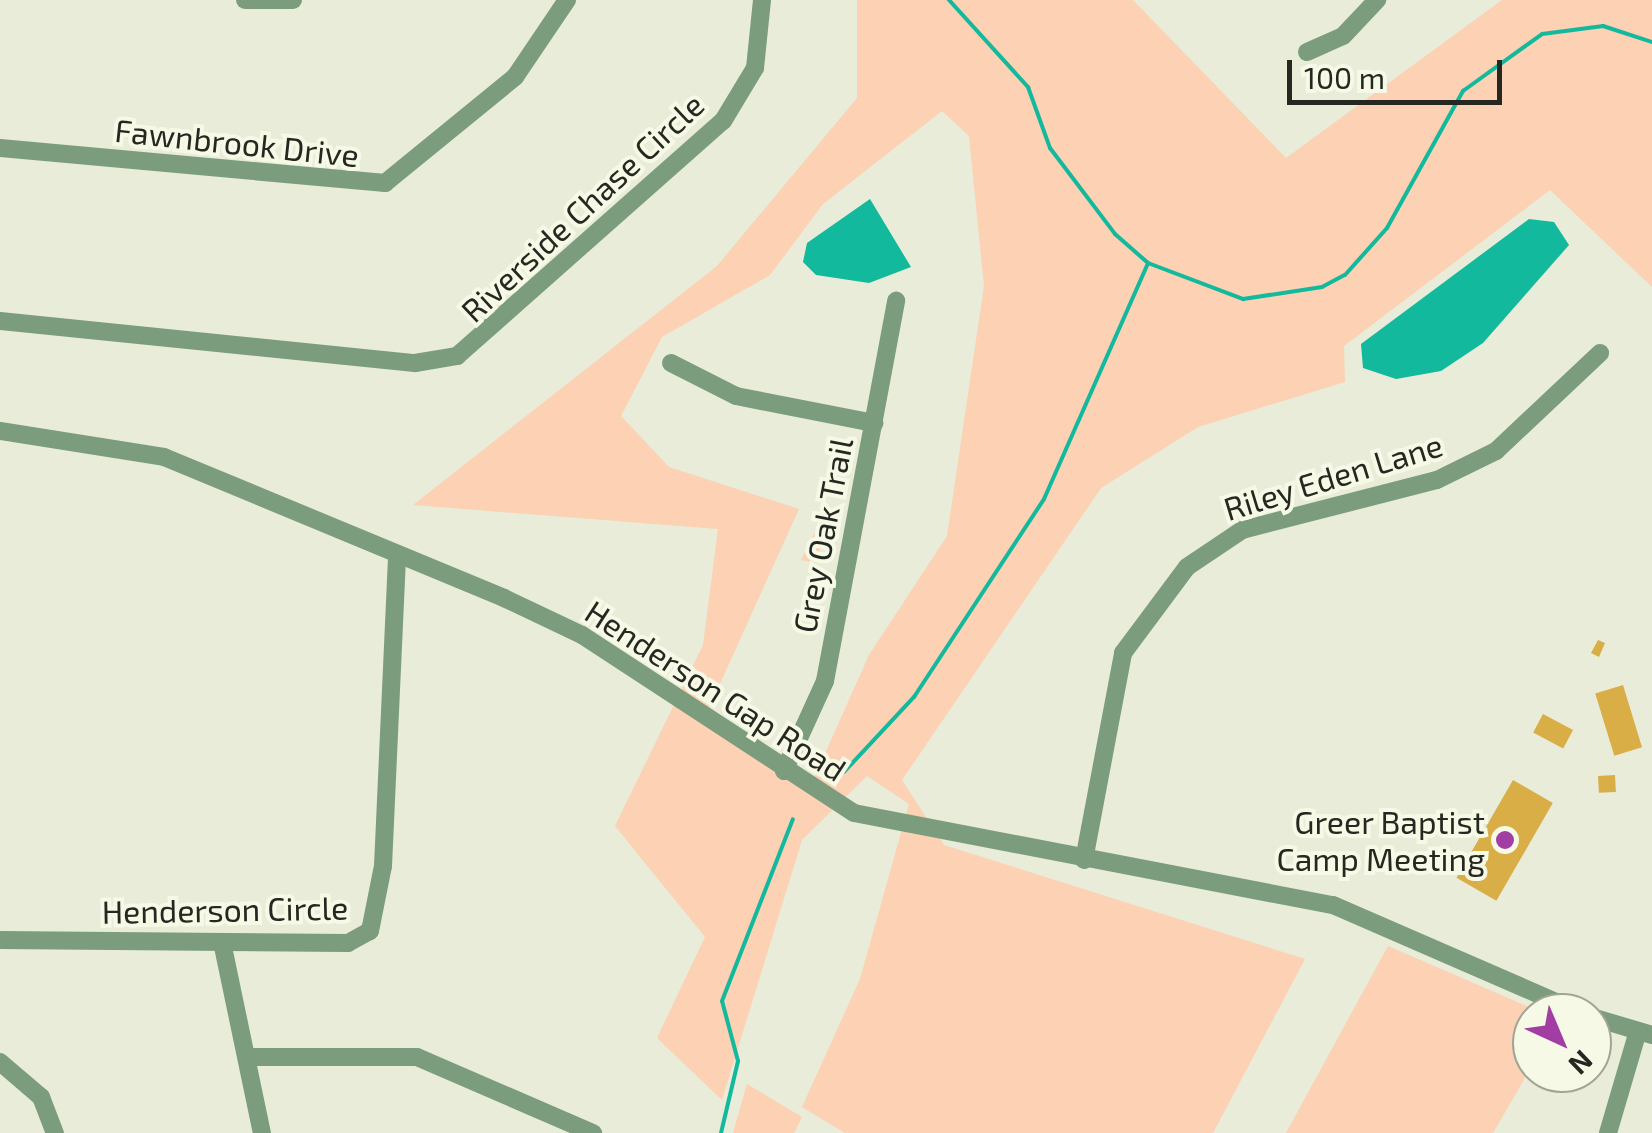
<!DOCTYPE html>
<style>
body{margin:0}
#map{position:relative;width:1652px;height:1133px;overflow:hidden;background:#e8ecd8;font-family:"Exo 2",sans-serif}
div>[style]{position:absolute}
.green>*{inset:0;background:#fcd1b4}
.water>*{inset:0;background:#13b99c}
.stream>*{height:4px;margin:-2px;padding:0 2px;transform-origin:2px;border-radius:2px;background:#13b99c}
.building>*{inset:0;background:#d9ae47;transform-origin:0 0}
.minor>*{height:18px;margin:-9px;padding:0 9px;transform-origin:9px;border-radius:9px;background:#7b9c7d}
.dots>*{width:28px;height:28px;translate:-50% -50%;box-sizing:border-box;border:5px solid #f5f9e5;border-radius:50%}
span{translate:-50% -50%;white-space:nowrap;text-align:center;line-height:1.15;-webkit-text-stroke:8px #f5f9e5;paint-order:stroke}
.street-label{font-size:32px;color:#262720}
.poi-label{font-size:32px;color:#262720}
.right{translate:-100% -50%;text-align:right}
.north{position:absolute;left:1512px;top:993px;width:100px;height:100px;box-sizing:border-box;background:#f5f9e5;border:2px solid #a2a596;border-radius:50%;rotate:136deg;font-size:28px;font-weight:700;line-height:40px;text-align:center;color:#262720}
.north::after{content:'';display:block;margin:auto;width:35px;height:45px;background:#a23ea3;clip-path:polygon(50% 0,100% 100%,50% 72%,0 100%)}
.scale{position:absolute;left:1287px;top:60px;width:215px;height:45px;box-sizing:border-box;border:5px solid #262720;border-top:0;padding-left:12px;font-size:30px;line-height:35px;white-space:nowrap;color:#262720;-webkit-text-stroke:8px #f5f9e5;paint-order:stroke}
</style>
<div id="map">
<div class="green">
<i style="clip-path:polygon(evenodd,857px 0,1133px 0,1286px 158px,1502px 0,1652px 0,1652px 287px,1550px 190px,1344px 346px,1345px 382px,1198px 427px,1101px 488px,902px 780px,944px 845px,1305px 959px,1213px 1133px,845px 1133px,802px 1107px,860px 979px,909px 804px,867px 776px,802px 840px,722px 1100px,657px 1038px,705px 937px,615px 826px,703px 645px,718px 529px,413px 505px,717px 266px,857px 98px,857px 0,942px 111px,969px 136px,984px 286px,947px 536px,869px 655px,814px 778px,709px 708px,799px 509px,669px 467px,621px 416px,662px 337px,770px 275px,823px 204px,942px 111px)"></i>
<i style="clip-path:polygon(816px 531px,824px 532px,817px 563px,801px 560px)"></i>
<i style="clip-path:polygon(1388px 946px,1543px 1013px,1532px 1013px,1532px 1066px,1493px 1133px,1286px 1133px)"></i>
<i style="clip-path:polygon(747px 1084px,802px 1117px,794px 1133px,733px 1133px)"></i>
</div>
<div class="water">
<i style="clip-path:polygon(870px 199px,911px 267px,869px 283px,816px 275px,803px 262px,807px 243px)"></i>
<i style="clip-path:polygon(1529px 219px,1554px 222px,1569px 245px,1483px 343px,1441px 371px,1396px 379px,1363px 368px,1361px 344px)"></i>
</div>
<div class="stream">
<i style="left:949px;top:0;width:118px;rotate:47.8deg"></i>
<i style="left:1028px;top:87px;width:65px;rotate:70.2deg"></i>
<i style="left:1050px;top:148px;width:108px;rotate:52.9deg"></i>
<i style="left:1115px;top:234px;width:44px;rotate:41.3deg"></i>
<i style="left:1148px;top:263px;width:102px;rotate:20.8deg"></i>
<i style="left:1243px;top:299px;width:80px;rotate:-8.6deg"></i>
<i style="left:1322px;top:287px;width:26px;rotate:-28deg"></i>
<i style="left:1345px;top:275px;width:63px;rotate:-48.2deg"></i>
<i style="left:1387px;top:228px;width:157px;rotate:-61deg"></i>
<i style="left:1463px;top:91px;width:97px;rotate:-35.8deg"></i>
<i style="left:1542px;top:34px;width:62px;rotate:-7.5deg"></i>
<i style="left:1603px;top:26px;width:52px;rotate:18.1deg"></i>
<i style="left:844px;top:772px;width:103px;rotate:-47deg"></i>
<i style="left:914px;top:697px;width:237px;rotate:-56.7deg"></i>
<i style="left:1044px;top:499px;width:258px;rotate:-66.2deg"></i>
<i style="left:721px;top:1133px;width:74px;rotate:-76.7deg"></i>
<i style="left:738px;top:1061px;width:62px;rotate:-104.9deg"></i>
<i style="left:722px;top:1001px;width:195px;rotate:-68.7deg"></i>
</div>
<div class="building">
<i style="clip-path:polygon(1598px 640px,1605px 643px,1599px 657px,1591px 653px)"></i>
<i style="left:1623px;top:685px;width:65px;height:29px;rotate:73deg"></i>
<i style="left:1543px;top:714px;width:34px;height:21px;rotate:28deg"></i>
<i style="left:1615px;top:775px;width:17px;height:17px;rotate:87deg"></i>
<i style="left:1513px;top:780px;width:46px;height:113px;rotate:30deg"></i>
</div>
<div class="minor">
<i style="left:245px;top:0;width:48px"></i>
<i style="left:1307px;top:52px;width:39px;rotate:-24deg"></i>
<i style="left:1343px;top:36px;width:50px;rotate:-46.6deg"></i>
<i style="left:0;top:148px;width:387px;rotate:5.2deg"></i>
<i style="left:385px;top:183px;width:168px;rotate:-39.2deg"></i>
<i style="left:515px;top:77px;width:93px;rotate:-56deg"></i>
<i style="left:0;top:321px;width:417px;rotate:5.8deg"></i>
<i style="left:415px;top:363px;width:43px;rotate:-9.5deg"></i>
<i style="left:457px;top:356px;width:355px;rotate:-41.5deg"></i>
<i style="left:723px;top:121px;width:62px;rotate:-58.9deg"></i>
<i style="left:755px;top:68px;width:68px;rotate:-84.1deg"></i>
<i style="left:671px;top:363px;width:73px;rotate:26.9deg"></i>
<i style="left:736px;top:396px;width:141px;rotate:11.1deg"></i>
<i style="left:0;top:431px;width:166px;rotate:9deg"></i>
<i style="left:164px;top:457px;width:368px;rotate:22.5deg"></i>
<i style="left:504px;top:598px;width:86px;rotate:25.4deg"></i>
<i style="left:582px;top:635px;width:325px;rotate:33.2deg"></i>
<i style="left:854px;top:813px;width:488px;rotate:10.9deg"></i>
<i style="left:1333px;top:905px;width:270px;rotate:23.5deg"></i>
<i style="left:784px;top:771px;width:99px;rotate:-65.5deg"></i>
<i style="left:825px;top:681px;width:387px;rotate:-79.4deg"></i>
<i style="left:1084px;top:860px;width:211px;rotate:-79.3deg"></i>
<i style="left:1123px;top:653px;width:107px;rotate:-53.3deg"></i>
<i style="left:1187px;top:567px;width:66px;rotate:-33.9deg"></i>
<i style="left:1242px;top:530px;width:201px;rotate:-14.4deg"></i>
<i style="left:1437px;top:480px;width:66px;rotate:-26.2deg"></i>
<i style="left:1496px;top:451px;width:143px;rotate:-43.3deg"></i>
<i style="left:0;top:940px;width:348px;rotate:0.5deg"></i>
<i style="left:348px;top:943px;width:25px;rotate:-29deg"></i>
<i style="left:370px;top:931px;width:66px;rotate:-78.7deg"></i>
<i style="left:383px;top:866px;width:311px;rotate:-87.4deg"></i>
<i style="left:222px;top:942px;width:195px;rotate:78.2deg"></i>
<i style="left:1592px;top:1017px;width:63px;rotate:16.7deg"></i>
<i style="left:247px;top:1057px;width:170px"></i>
<i style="left:417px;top:1057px;width:192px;rotate:23.4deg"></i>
<i style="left:0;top:1062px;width:54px;rotate:40.5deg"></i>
<i style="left:41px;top:1097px;width:39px;rotate:69deg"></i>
<i style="left:1608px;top:1133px;width:106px;rotate:-73.6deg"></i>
</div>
<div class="dots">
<i style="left:1505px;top:840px;background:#a23ea3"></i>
</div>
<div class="street-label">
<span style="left:237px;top:142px;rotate:6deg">Fawnbrook Drive</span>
<span style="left:582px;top:207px;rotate:-43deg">Riverside Chase Circle</span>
<span style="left:1333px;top:476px;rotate:-17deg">Riley Eden Lane</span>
<span style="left:822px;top:535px;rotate:-79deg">Grey Oak Trail</span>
<span style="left:716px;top:690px;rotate:33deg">Henderson Gap Road</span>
<span style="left:225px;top:909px;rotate:-1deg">Henderson Circle</span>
</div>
<div class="poi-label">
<span class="right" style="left:1485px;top:840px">Greer Baptist<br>Camp Meeting</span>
</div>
<div class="north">N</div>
<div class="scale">100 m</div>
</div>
